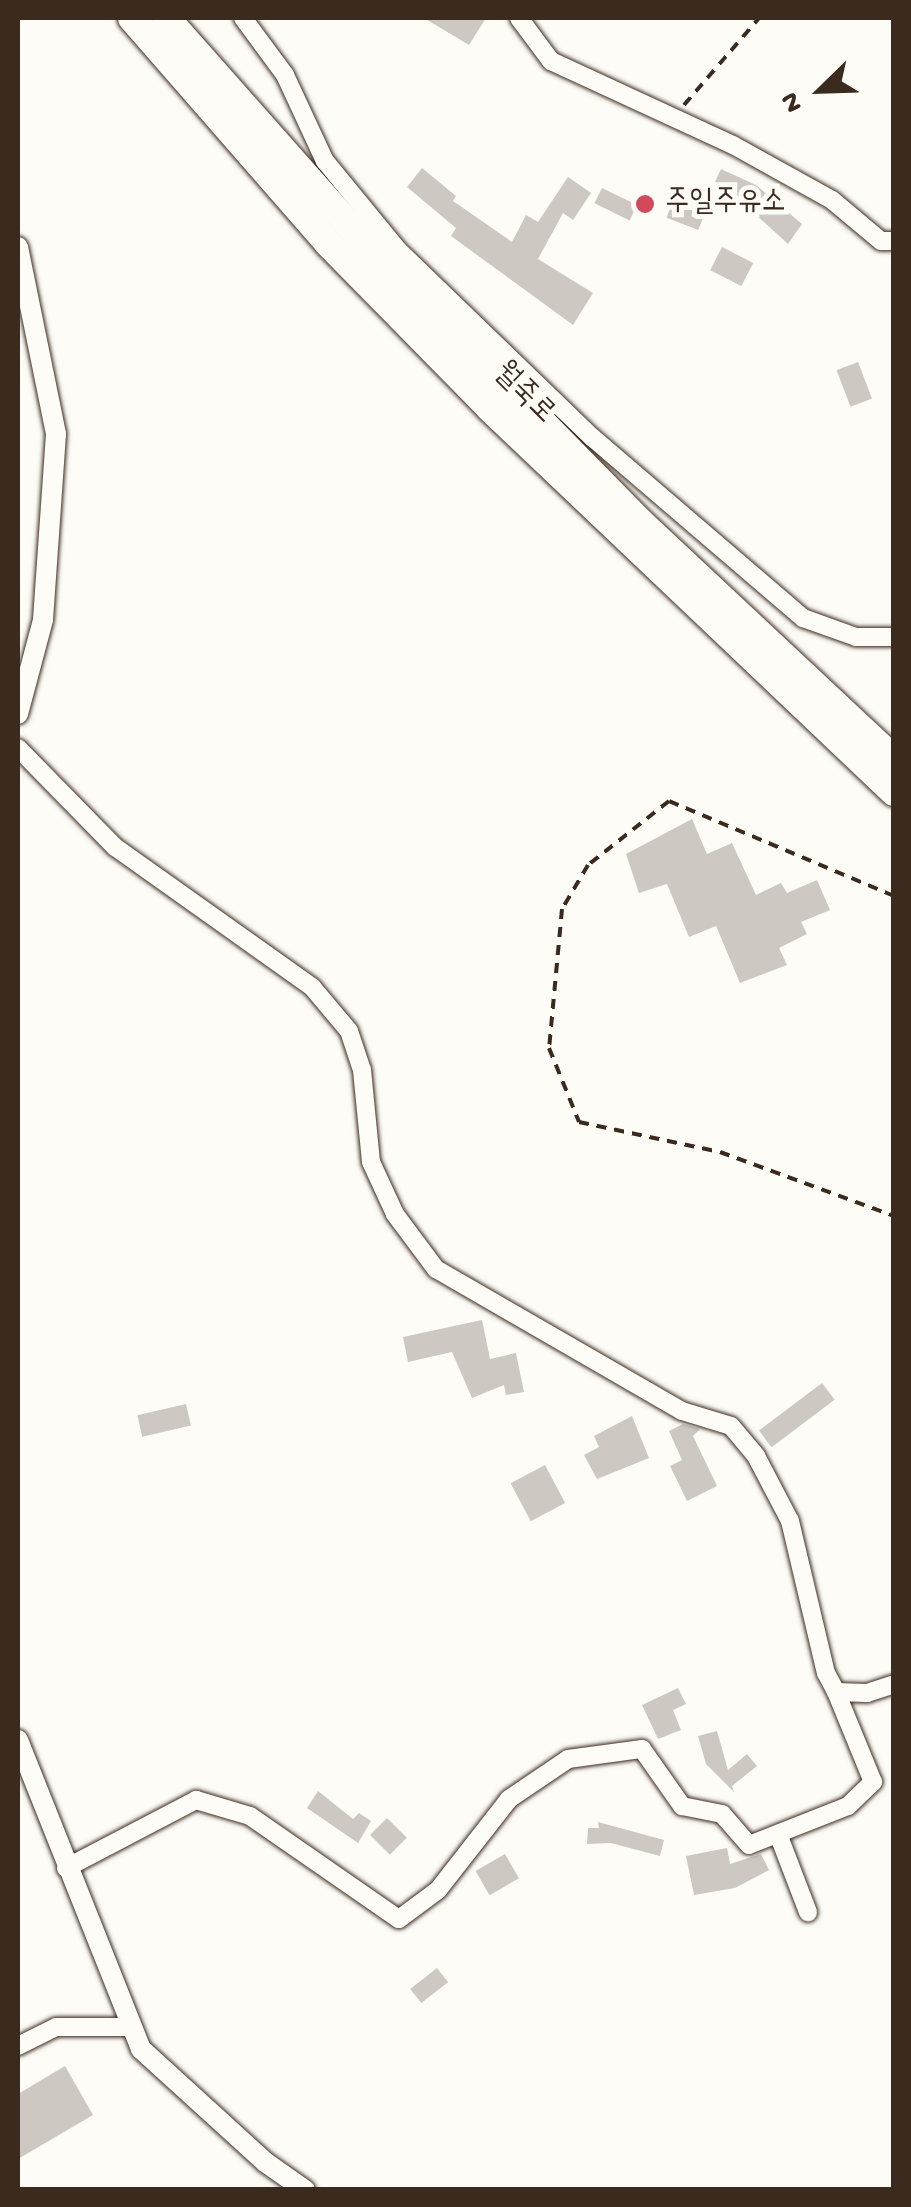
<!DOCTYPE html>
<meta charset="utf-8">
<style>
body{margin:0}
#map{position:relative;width:911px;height:2207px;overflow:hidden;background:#fdfcf7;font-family:"Gochi Hand","Poor Story",sans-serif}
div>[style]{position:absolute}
.building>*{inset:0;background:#cdc8c2;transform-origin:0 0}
.path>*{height:4px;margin-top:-2px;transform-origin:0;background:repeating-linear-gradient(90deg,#3b2a1e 0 10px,transparent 0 18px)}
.roads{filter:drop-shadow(0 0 2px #3b2a1e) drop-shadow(0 0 2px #3b2a1e)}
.minor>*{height:18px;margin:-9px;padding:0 9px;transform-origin:9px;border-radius:9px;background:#fdfcf7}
.tertiary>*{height:20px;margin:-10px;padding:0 10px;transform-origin:10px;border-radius:10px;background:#fdfcf7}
.primary>*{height:28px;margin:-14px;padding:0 14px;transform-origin:14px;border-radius:14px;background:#fdfcf7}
.dots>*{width:28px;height:28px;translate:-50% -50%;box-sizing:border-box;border:5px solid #fdfcf7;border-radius:50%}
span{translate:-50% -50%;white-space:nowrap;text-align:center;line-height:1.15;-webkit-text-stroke:10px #fdfcf7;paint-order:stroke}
.poi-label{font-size:30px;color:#3b2a1e}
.left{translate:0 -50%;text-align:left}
.street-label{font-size:30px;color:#3b2a1e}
.frame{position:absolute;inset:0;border:20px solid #3b2a1e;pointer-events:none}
.north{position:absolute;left:771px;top:40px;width:100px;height:100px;-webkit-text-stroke:8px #fdfcf7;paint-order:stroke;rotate:247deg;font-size:28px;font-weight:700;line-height:40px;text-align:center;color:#3b2a1e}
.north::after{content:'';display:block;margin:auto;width:35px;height:45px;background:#3b2a1e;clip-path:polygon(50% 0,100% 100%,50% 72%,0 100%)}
</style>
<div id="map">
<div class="building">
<i style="clip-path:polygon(424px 18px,486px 18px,469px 45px)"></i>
<i style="clip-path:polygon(422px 168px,456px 196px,453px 201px,512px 242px,526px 215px,538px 222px,568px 177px,591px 193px,573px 220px,563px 213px,538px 259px,593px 293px,573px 325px,451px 236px,456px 228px,407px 187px)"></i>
<i style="clip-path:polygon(721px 169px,756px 185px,802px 224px,788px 244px,733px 194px,728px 204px,709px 195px)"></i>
<i style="left:602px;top:188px;width:39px;height:17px;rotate:26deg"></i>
<i style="left:678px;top:188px;width:34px;height:32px;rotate:21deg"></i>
<i style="left:722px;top:247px;width:35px;height:26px;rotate:27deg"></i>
<i style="left:858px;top:362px;width:39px;height:23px;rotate:69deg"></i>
<i style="clip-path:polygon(692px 819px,707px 854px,732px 843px,756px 895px,781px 883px,787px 893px,817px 880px,830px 910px,801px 922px,807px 934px,779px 948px,787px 965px,740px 983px,716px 926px,689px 937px,667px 884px,639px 893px,626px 854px)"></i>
<i style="clip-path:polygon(482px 1320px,490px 1359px,516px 1353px,524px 1392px,506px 1395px,504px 1385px,472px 1398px,452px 1352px,408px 1362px,403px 1337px)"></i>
<i style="left:822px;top:1383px;width:21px;height:79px;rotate:53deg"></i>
<i style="left:186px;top:1404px;width:22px;height:50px;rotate:77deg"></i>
<i style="clip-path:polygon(632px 1416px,649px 1458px,597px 1479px,584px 1455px,599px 1447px,594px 1436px)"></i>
<i style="clip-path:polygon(683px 1424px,700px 1429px,693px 1436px,717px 1486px,687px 1501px,670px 1466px,682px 1460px,669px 1431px)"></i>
<i style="left:545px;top:1465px;width:43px;height:39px;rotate:62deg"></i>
<i style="clip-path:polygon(678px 1688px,686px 1704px,673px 1710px,681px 1730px,658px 1739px,642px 1705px)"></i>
<i style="clip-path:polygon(717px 1731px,728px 1770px,747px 1754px,757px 1766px,732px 1786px,734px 1792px,706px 1764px,698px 1736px)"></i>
<i style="clip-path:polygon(318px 1791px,353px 1819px,359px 1813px,371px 1821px,358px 1843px,307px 1808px)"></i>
<i style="left:387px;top:1818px;width:28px;height:24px;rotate:45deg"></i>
<i style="clip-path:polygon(598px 1822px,664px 1840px,660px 1856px,611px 1843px,587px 1844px,588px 1828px,599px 1828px)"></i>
<i style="clip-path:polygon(727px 1848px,730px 1864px,761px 1854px,769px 1870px,735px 1888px,694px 1895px,686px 1856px)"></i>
<i style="left:505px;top:1854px;width:28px;height:34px;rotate:60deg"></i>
<i style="left:437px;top:1968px;width:18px;height:34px;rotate:52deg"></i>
<i style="clip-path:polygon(65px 2066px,93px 2115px,18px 2159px,18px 2094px)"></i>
</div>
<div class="path">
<i style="left:684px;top:105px;width:115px;rotate:-49.2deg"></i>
<i style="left:894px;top:896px;width:244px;rotate:-157.1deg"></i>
<i style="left:669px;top:801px;width:103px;rotate:141.7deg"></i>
<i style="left:588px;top:865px;width:51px;rotate:120.6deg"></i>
<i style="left:562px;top:909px;width:140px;rotate:95.3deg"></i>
<i style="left:549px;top:1048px;width:80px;rotate:67.9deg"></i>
<i style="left:579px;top:1122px;width:144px;rotate:12deg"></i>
<i style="left:720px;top:1152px;width:185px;rotate:20.2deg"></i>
</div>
<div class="roads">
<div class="minor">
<i style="left:243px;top:18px;width:71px;rotate:53.6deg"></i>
<i style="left:285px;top:75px;width:95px;rotate:65.1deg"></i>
<i style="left:325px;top:161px;width:115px;rotate:50.6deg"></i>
<i style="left:398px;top:250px;width:271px;rotate:44deg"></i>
<i style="left:593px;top:438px;width:277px;rotate:40.6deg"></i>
<i style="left:803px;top:618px;width:56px;rotate:19.7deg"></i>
<i style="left:856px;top:637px;width:38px"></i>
<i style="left:519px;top:18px;width:54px;rotate:53.3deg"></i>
<i style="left:551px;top:61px;width:200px;rotate:24.8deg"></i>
<i style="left:733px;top:145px;width:113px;rotate:29.1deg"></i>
<i style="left:832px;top:200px;width:64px;rotate:39.9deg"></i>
<i style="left:881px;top:241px;width:13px"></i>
<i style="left:18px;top:748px;width:139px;rotate:45.6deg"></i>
<i style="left:115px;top:847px;width:242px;rotate:35.4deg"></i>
<i style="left:312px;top:987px;width:57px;rotate:49.9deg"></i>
<i style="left:349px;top:1031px;width:41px;rotate:71.6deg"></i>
<i style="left:362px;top:1070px;width:92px;rotate:84.4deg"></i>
<i style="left:371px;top:1162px;width:57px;rotate:65.2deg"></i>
<i style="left:395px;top:1214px;width:69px;rotate:53.3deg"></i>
<i style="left:436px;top:1269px;width:284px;rotate:30deg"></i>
<i style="left:682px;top:1411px;width:51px;rotate:17deg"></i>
<i style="left:731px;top:1426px;width:39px;rotate:50deg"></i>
<i style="left:756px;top:1456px;width:73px;rotate:62.4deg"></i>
<i style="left:790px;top:1521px;width:156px;rotate:76.7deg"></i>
<i style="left:826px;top:1673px;width:21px;rotate:62deg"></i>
<i style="left:836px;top:1692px;width:31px;rotate:2deg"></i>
<i style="left:867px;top:1693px;width:28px;rotate:-18deg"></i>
<i style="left:778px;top:1834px;width:84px;rotate:69deg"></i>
<i style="left:66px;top:1868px;width:147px;rotate:-27.6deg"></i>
<i style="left:196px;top:1800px;width:56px;rotate:16.5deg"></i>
<i style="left:250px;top:1816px;width:181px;rotate:34.7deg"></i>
<i style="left:399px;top:1919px;width:49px;rotate:-36.6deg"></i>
<i style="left:438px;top:1890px;width:115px;rotate:-52deg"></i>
<i style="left:509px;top:1799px;width:71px;rotate:-34.1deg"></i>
<i style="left:568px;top:1759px;width:75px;rotate:-7.7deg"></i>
<i style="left:642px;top:1749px;width:70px;rotate:54.9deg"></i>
<i style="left:682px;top:1806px;width:41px;rotate:11.3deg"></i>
<i style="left:722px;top:1814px;width:41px;rotate:48.9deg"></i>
<i style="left:749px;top:1845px;width:106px;rotate:-21.5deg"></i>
<i style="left:848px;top:1806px;width:35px;rotate:-44deg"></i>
<i style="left:873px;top:1782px;width:97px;rotate:-112.3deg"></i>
<i style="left:18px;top:2046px;width:42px;rotate:-26.6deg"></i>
<i style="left:56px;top:2027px;width:76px"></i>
</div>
<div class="tertiary">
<i style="left:18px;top:247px;width:191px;rotate:78.5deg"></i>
<i style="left:56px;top:434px;width:186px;rotate:94deg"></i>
<i style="left:43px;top:620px;width:97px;rotate:104.9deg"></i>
<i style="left:18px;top:1740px;width:333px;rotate:68.3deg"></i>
<i style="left:141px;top:2049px;width:168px;rotate:42.3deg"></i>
<i style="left:265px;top:2162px;width:49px;rotate:35deg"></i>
</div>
<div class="primary">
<i style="left:132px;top:18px;width:298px;rotate:48.9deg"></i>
<i style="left:328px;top:243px;width:230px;rotate:45.5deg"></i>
<i style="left:489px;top:407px;width:559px;rotate:43.55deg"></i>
<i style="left:166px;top:18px;width:290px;rotate:48.5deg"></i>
<i style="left:358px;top:235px;width:402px;rotate:45.5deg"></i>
<i style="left:640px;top:522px;width:348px;rotate:43.1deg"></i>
</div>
</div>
<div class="dots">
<i style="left:645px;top:204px;background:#d1495b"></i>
</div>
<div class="poi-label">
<span class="left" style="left:665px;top:204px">주일주유소</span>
</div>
<div class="street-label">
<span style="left:523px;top:394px;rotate:45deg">월죽로</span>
</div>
<div class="frame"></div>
<div class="north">N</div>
</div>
